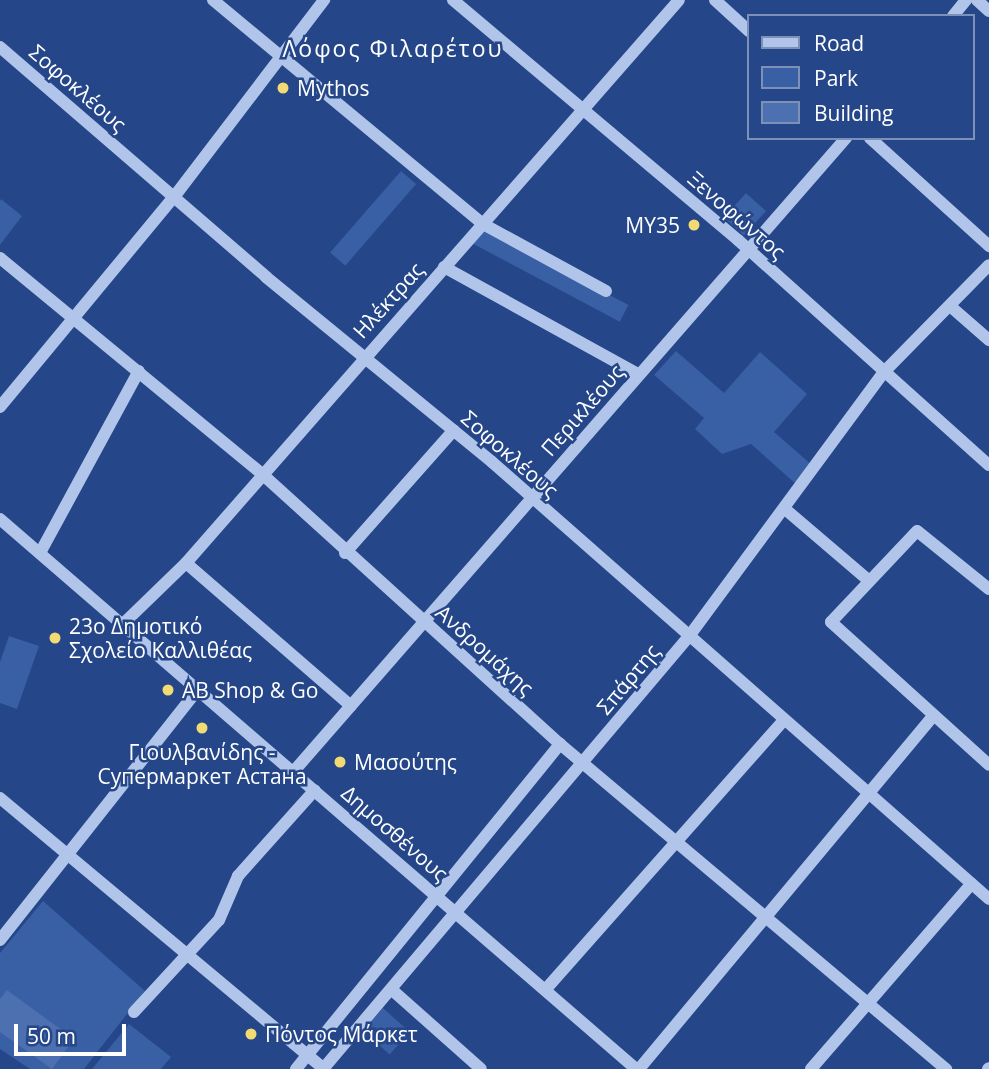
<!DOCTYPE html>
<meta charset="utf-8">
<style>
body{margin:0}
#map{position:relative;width:989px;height:1069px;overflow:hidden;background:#254688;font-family:"Open Sans",sans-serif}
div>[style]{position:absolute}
.green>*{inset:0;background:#395fa5;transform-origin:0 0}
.building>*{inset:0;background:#4d70b0}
.minor>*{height:12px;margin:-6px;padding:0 6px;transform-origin:6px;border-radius:6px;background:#b0c5e9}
.dots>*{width:19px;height:19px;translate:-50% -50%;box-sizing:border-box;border:4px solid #254688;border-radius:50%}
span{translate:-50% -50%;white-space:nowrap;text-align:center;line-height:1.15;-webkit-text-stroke:5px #254688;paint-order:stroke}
.street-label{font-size:21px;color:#fff}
.poi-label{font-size:21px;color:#fff}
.left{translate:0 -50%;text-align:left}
.right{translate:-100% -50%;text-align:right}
.neighbourhood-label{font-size:23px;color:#fff;letter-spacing:2px}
.legend{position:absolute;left:747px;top:14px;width:228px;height:126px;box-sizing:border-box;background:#254688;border:2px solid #7c90b8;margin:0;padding:9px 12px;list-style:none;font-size:21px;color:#fff}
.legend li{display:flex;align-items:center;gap:14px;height:35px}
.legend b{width:35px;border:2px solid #7c90b8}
.scale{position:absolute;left:14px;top:1024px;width:112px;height:32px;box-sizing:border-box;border:4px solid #fff;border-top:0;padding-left:9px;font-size:21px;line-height:24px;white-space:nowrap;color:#fff;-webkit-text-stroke:5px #254688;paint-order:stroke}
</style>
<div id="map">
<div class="green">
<i style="left:401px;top:171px;width:20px;height:108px;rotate:41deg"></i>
<i style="left:746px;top:193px;width:27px;height:33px;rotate:42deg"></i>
<i style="clip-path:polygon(1px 199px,22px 216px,0 245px,0 201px)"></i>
<i style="left:482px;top:227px;width:166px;height:19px;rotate:28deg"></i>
<i style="clip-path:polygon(676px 351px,724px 393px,760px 352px,807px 394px,774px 432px,812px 465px,797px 485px,751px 444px,722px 454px,695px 429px,704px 418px,654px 375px)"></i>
<i style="clip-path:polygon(9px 636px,39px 646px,17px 709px,0 703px,0 662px)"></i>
<i style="clip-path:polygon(43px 901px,145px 991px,84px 1069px,30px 1069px,0 1049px,0 953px)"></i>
<i style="left:383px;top:1008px;width:36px;height:30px;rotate:42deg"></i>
<i style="clip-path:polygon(129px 1024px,171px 1057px,161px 1069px,92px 1069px)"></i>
</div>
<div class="building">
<i style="clip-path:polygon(7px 990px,74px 1039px,52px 1069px,0 1032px,0 999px)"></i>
</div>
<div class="minor">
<i style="left:213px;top:0;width:351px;rotate:39.7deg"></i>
<i style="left:483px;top:224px;width:140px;rotate:28.6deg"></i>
<i style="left:453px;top:0;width:373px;rotate:40.1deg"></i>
<i style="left:738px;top:240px;width:337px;rotate:41.9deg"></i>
<i style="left:715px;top:0;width:46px;rotate:42.4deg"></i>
<i style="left:977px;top:0;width:16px;rotate:43deg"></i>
<i style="left:953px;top:16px;width:21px;rotate:-51deg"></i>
<i style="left:0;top:47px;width:352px;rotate:40.8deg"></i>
<i style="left:266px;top:277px;width:292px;rotate:39.3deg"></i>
<i style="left:492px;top:462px;width:662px;rotate:41.32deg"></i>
<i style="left:870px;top:138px;width:161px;rotate:42.2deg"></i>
<i style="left:0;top:258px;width:338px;rotate:39.5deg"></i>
<i style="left:261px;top:473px;width:404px;rotate:42.2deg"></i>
<i style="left:560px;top:744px;width:505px;rotate:40.1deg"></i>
<i style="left:444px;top:267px;width:222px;rotate:28.9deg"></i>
<i style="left:950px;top:306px;width:52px;rotate:41.1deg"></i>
<i style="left:0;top:407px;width:273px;rotate:-50.4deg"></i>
<i style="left:174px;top:197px;width:248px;rotate:-52.7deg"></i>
<i style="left:785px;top:509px;width:108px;rotate:40.5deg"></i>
<i style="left:0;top:519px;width:841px;rotate:40.85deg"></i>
<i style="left:40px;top:553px;width:207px;rotate:-61.5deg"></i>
<i style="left:345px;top:553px;width:164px;rotate:-48.5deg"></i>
<i style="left:186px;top:563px;width:218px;rotate:40.9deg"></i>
<i style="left:989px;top:589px;width:92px;rotate:-141.1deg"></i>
<i style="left:917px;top:531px;width:125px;rotate:133.4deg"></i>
<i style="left:831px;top:622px;width:213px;rotate:42.1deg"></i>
<i style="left:123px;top:624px;width:88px;rotate:-44.1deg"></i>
<i style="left:186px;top:563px;width:748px;rotate:-48.79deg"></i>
<i style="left:294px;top:771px;width:840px;rotate:-48.91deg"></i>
<i style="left:0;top:798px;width:422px;rotate:39.9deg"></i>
<i style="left:0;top:940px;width:320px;rotate:-51.7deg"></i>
<i style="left:391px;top:989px;width:120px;rotate:41.6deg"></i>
<i style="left:546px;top:989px;width:359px;rotate:-48.5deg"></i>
<i style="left:134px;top:1012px;width:125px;rotate:-47.3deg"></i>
<i style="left:219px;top:920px;width:48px;rotate:-66.6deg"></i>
<i style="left:238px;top:876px;width:115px;rotate:-48.2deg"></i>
<i style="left:296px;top:1069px;width:419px;rotate:-50.9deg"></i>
<i style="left:323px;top:1069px;width:568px;rotate:-49.78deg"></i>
<i style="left:690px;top:635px;width:325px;rotate:-53.6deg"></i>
<i style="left:883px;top:373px;width:151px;rotate:-45.5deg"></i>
<i style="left:639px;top:1069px;width:459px;rotate:-50.2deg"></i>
<i style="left:811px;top:1069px;width:245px;rotate:-49.1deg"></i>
<i style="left:988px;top:1069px;width:1px;rotate:-45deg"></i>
</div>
<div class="dots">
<i style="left:283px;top:88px;background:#f3db74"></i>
<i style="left:694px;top:225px;background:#f3db74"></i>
<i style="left:55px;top:638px;background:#f3db74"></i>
<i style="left:168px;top:690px;background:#f3db74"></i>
<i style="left:202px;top:728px;background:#f3db74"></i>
<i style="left:340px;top:762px;background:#f3db74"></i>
<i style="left:251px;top:1034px;background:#f3db74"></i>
</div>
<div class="street-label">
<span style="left:78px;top:88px;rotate:41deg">Σοφοκλέους</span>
<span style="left:737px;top:215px;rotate:41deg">Ξενοφώντος</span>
<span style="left:388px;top:300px;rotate:-48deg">Ηλέκτρας</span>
<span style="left:582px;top:410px;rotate:-49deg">Περικλέους</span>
<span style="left:510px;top:454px;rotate:41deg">Σοφοκλέους</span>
<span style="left:485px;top:650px;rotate:42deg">Ανδρομάχης</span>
<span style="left:628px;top:679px;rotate:-50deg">Σπάρτης</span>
<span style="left:395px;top:833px;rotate:41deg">Δημοσθένους</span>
</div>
<div class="poi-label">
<span class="left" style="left:297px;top:88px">Mythos</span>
<span class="right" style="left:680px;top:225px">MY35</span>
<span class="left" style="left:69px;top:638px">23ο Δημοτικό<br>Σχολείο Καλλιθέας</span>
<span class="left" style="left:182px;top:690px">AB Shop &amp; Go</span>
<span style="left:202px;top:764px">Γιουλβανίδης -<br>Супермаркет Астана</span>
<span class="left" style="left:354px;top:762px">Μασούτης</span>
<span class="left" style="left:265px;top:1034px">Πόντος Μάρκετ</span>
</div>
<div class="neighbourhood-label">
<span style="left:393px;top:48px">Λόφος Φιλαρέτου</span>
</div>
<ul class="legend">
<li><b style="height:9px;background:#b0c5e9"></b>Road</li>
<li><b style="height:19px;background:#395fa5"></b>Park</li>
<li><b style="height:19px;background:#4d70b0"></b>Building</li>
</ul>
<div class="scale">50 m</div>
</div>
